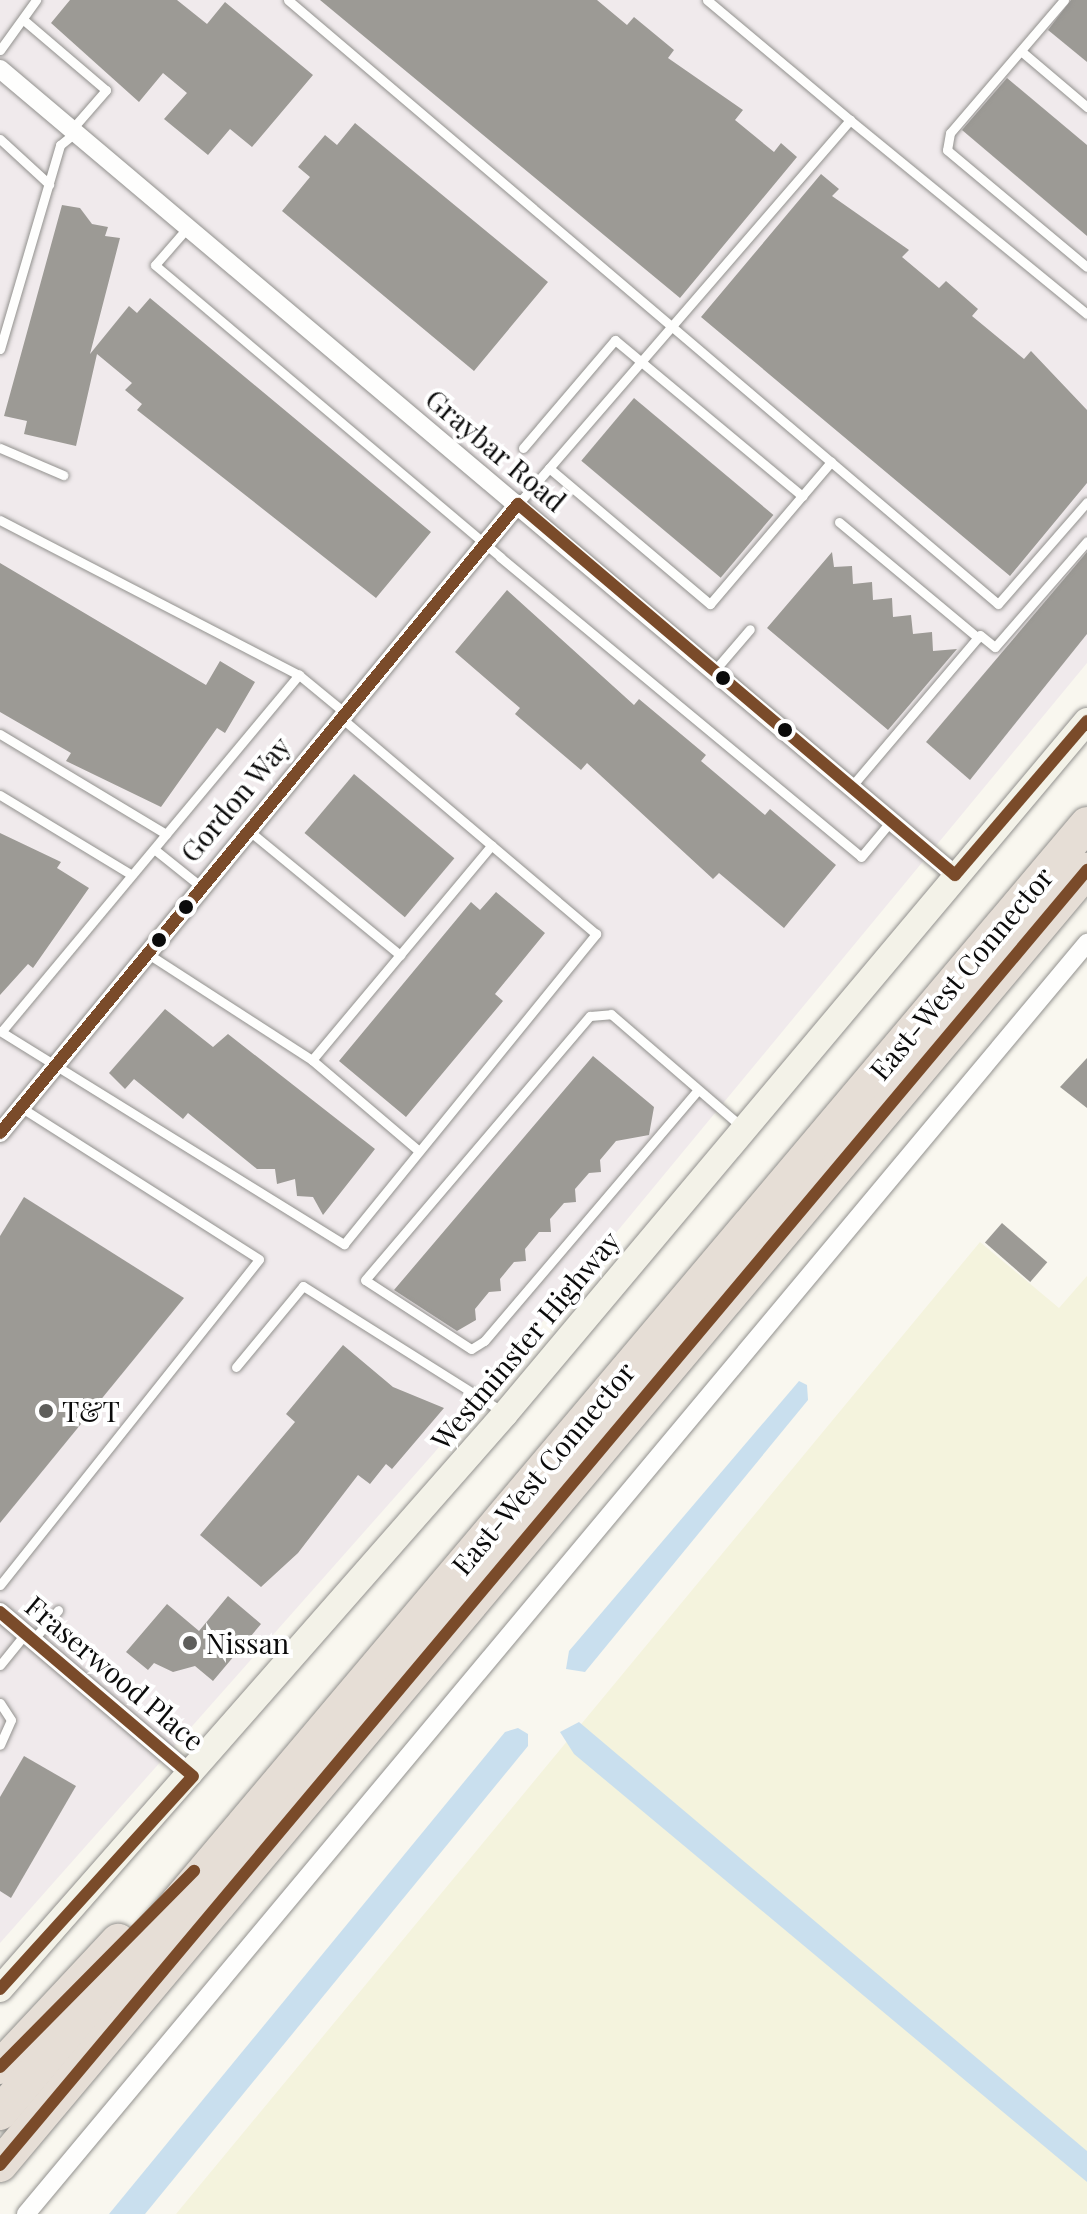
<!DOCTYPE html>
<style>
body{margin:0}
#map{position:relative;width:1087px;height:2214px;overflow:hidden;background:#f9f7ef;font-family:"Playfair Display",serif}
div>[style]{position:absolute}
.industrial>*{inset:0;background:#f0eaec}
.farmland>*{inset:0;background:#f4f3dd}
.water>*{inset:0;background:#c9dfee}
.building>*{inset:0;background:#9c9a95;transform-origin:0 0}
.roads{filter:drop-shadow(0 0 2px #92918e) drop-shadow(0 0 2px #92918e)}
.service>*{height:9px;margin:-4.5px;padding:0 4.5px;transform-origin:4.5px;border-radius:4.5px;background:#fefefd}
.minor>*{height:18px;margin:-9px;padding:0 9px;transform-origin:9px;border-radius:9px;background:#fefefd}
.secondary>*{height:26px;margin:-13px;padding:0 13px;transform-origin:13px;border-radius:13px;background:#f3f2e8}
.motorway>*{height:34px;margin:-17px;padding:0 17px;transform-origin:17px;border-radius:17px;background:#e6ded6}
.bus-1>*{height:12px;margin:-6px;padding:0 6px;transform-origin:6px;border-radius:6px;background:#7a4b2a}
.dots>*{width:22px;height:22px;translate:-50% -50%;box-sizing:border-box;border:4px solid #fff;border-radius:50%}
span{translate:-50% -50%;white-space:nowrap;text-align:center;line-height:1.15;-webkit-text-stroke:8px #fff;paint-order:stroke}
.street-label{font-size:28px;color:#0b0b0b}
.poi-label{font-size:28px;color:#0b0b0b}
.left{translate:0 -50%;text-align:left}
</style>
<div id="map">
<div class="industrial">
<i style="clip-path:polygon(0 0,1087px 0,1087px 663px,434px 1453px,0 1943px)"></i>
</div>
<div class="farmland">
<i style="clip-path:polygon(980px 1242px,1059px 1308px,1087px 1276px,1087px 2214px,176px 2214px)"></i>
</div>
<div class="water">
<i style="clip-path:polygon(799px 1381px,807px 1385px,808px 1400px,585px 1672px,566px 1669px,569px 1651px)"></i>
<i style="clip-path:polygon(579px 1722px,1087px 2151px,1087px 2182px,574px 1754px,560px 1732px)"></i>
<i style="clip-path:polygon(518px 1728px,528px 1734px,528px 1746px,145px 2214px,109px 2214px,505px 1732px)"></i>
</div>
<div class="building">
<i style="clip-path:polygon(70px 0,177px 0,207px 24px,225px 2px,313px 75px,252px 147px,230px 129px,208px 155px,164px 119px,187px 93px,163px 73px,139px 102px,51px 23px)"></i>
<i style="clip-path:polygon(320px 0,597px 0,627px 25px,634px 17px,674px 50px,668px 58px,743px 110px,735px 120px,774px 152px,781px 143px,797px 157px,680px 298px)"></i>
<i style="clip-path:polygon(1071px 0,1087px 0,1087px 62px,1048px 30px)"></i>
<i style="clip-path:polygon(1007px 78px,1087px 145px,1087px 236px,962px 130px)"></i>
<i style="clip-path:polygon(355px 123px,548px 282px,474px 371px,282px 211px,310px 177px,298px 167px,325px 135px,337px 145px)"></i>
<i style="clip-path:polygon(821px 174px,839px 189px,832px 196px,909px 250px,902px 257px,939px 288px,946px 281px,978px 309px,972px 316px,1024px 359px,1031px 351px,1087px 410px,1087px 483px,1010px 576px,701px 317px)"></i>
<i style="clip-path:polygon(62px 205px,80px 208px,92px 224px,108px 227px,105px 236px,120px 238px,90px 354px,129px 306px,137px 313px,150px 298px,431px 532px,376px 598px,137px 410px,142px 404px,125px 390px,132px 383px,97px 354px,76px 446px,24px 434px,27px 421px,4px 416px)"></i>
<i style="left:634px;top:398px;width:182px;height:82px;rotate:40deg"></i>
<i style="clip-path:polygon(832px 552px,834px 567px,852px 566px,853px 584px,872px 582px,873px 600px,892px 598px,893px 617px,911px 615px,913px 634px,932px 632px,933px 651px,957px 649px,888px 730px,767px 628px)"></i>
<i style="clip-path:polygon(1087px 552px,1087px 634px,970px 780px,926px 742px)"></i>
<i style="clip-path:polygon(0 563px,206px 685px,220px 661px,255px 682px,225px 733px,217px 728px,161px 807px,66px 761px,71px 753px,0 712px)"></i>
<i style="clip-path:polygon(507px 590px,634px 705px,639px 699px,706px 755px,701px 761px,765px 815px,770px 809px,836px 865px,784px 928px,719px 873px,713px 879px,587px 763px,581px 770px,515px 714px,520px 708px,455px 652px)"></i>
<i style="left:354px;top:774px;width:131px;height:77px;rotate:40deg"></i>
<i style="clip-path:polygon(0 833px,61px 862px,57px 868px,89px 888px,33px 968px,28px 964px,0 995px)"></i>
<i style="clip-path:polygon(496px 892px,545px 933px,495px 994px,503px 1001px,406px 1117px,339px 1061px,471px 902px,480px 910px)"></i>
<i style="clip-path:polygon(165px 1009px,213px 1047px,228px 1034px,375px 1149px,323px 1215px,313px 1197px,297px 1196px,295px 1179px,277px 1184px,275px 1169px,257px 1169px,188px 1113px,183px 1119px,134px 1079px,125px 1089px,109px 1073px)"></i>
<i style="clip-path:polygon(593px 1056px,654px 1107px,649px 1135px,616px 1141px,600px 1160px,601px 1172px,589px 1173px,575px 1189px,576px 1202px,564px 1203px,550px 1219px,551px 1232px,539px 1232px,525px 1249px,526px 1261px,514px 1262px,500px 1279px,501px 1291px,489px 1292px,475px 1309px,476px 1320px,457px 1331px,394px 1290px)"></i>
<i style="clip-path:polygon(1087px 1058px,1087px 1108px,1060px 1087px)"></i>
<i style="clip-path:polygon(24px 1197px,184px 1298px,0 1523px,0 1236px)"></i>
<i style="left:1002px;top:1223px;width:60px;height:26px;rotate:41deg"></i>
<i style="clip-path:polygon(343px 1345px,393px 1387px,444px 1408px,392px 1469px,386px 1464px,370px 1484px,358px 1475px,298px 1553px,261px 1587px,200px 1535px,295px 1422px,286px 1414px)"></i>
<i style="clip-path:polygon(228px 1596px,261px 1624px,213px 1681px,195px 1666px,173px 1672px,154px 1663px,148px 1670px,126px 1652px,167px 1604px,199px 1631px)"></i>
<i style="clip-path:polygon(24px 1756px,76px 1786px,11px 1898px,0 1891px,0 1797px)"></i>
</div>
<div class="roads">
<div class="service">
<i style="left:288px;top:0;width:932px;rotate:40.39deg"></i>
<i style="left:998px;top:604px;width:135px;rotate:-48.9deg"></i>
<i style="left:707px;top:0;width:187px;rotate:40deg"></i>
<i style="left:1064px;top:0;width:175px;rotate:130.6deg"></i>
<i style="left:950px;top:133px;width:17px;rotate:100deg"></i>
<i style="left:947px;top:150px;width:182px;rotate:39.9deg"></i>
<i style="left:26px;top:22px;width:105px;rotate:40.4deg"></i>
<i style="left:106px;top:90px;width:52px;rotate:131.1deg"></i>
<i style="left:0;top:50px;width:62px;rotate:-54.2deg"></i>
<i style="left:1021px;top:51px;width:87px;rotate:40.3deg"></i>
<i style="left:0;top:139px;width:67px;rotate:42.6deg"></i>
<i style="left:188px;top:227px;width:50px;rotate:131deg"></i>
<i style="left:155px;top:265px;width:452px;rotate:40.2deg"></i>
<i style="left:500px;top:557px;width:469px;rotate:39.7deg"></i>
<i style="left:861px;top:857px;width:47px;rotate:-50.2deg"></i>
<i style="left:0;top:349px;width:213px;rotate:-73.6deg"></i>
<i style="left:60px;top:145px;width:21px;rotate:-39deg"></i>
<i style="left:0;top:448px;width:69px;rotate:23.2deg"></i>
<i style="left:523px;top:448px;width:142px;rotate:-49.6deg"></i>
<i style="left:615px;top:340px;width:244px;rotate:39.8deg"></i>
<i style="left:549px;top:468px;width:211px;rotate:40.2deg"></i>
<i style="left:710px;top:604px;width:187px;rotate:-49.6deg"></i>
<i style="left:518px;top:504px;width:508px;rotate:-49.15deg"></i>
<i style="left:850px;top:120px;width:306px;rotate:39.3deg"></i>
<i style="left:0;top:520px;width:337px;rotate:27.4deg"></i>
<i style="left:299px;top:675px;width:58px;rotate:39.4deg"></i>
<i style="left:839px;top:522px;width:181px;rotate:39.8deg"></i>
<i style="left:714px;top:671px;width:55px;rotate:-49.4deg"></i>
<i style="left:0;top:734px;width:194px;rotate:31.1deg"></i>
<i style="left:851px;top:787px;width:199px;rotate:-49.7deg"></i>
<i style="left:980px;top:635px;width:19px;rotate:39deg"></i>
<i style="left:995px;top:647px;width:140px;rotate:-49deg"></i>
<i style="left:0;top:795px;width:154px;rotate:31.2deg"></i>
<i style="left:248px;top:830px;width:197px;rotate:39.4deg"></i>
<i style="left:154px;top:849px;width:58px;rotate:38.7deg"></i>
<i style="left:145px;top:952px;width:199px;rotate:32.9deg"></i>
<i style="left:312px;top:1060px;width:140px;rotate:40.4deg"></i>
<i style="left:0;top:1031px;width:405px;rotate:31.8deg"></i>
<i style="left:344px;top:1244px;width:400px;rotate:-50.9deg"></i>
<i style="left:596px;top:934px;width:336px;rotate:-139.7deg"></i>
<i style="left:2px;top:1031px;width:464px;rotate:-50.2deg"></i>
<i style="left:312px;top:1060px;width:280px;rotate:-50.1deg"></i>
<i style="left:697px;top:1091px;width:328px;rotate:130.4deg"></i>
<i style="left:484px;top:1341px;width:15px;rotate:148deg"></i>
<i style="left:471px;top:1349px;width:126px;rotate:-146.9deg"></i>
<i style="left:365px;top:1280px;width:347px;rotate:-49.6deg"></i>
<i style="left:590px;top:1016px;width:21px;rotate:-5deg"></i>
<i style="left:611px;top:1014px;width:173px;rotate:40.8deg"></i>
<i style="left:236px;top:1367px;width:105px;rotate:-50.4deg"></i>
<i style="left:303px;top:1286px;width:236px;rotate:32.2deg"></i>
<i style="left:0;top:1585px;width:416px;rotate:-51.5deg"></i>
<i style="left:259px;top:1259px;width:283px;rotate:-147.5deg"></i>
<i style="left:33px;top:1640px;width:39px;rotate:-50deg"></i>
<i style="left:0;top:1665px;width:40px;rotate:-51deg"></i>
<i style="left:0;top:1703px;width:20px;rotate:57deg"></i>
<i style="left:11px;top:1720px;width:27px;rotate:114deg"></i>
</div>
<div class="minor">
<i style="left:0;top:69px;width:1250px;rotate:40.16deg"></i>
<i style="left:0;top:1133px;width:815px;rotate:-50.53deg"></i>
<i style="left:0;top:1612px;width:253px;rotate:40.4deg"></i>
<i style="left:26px;top:2214px;width:1656px;rotate:-50.15deg"></i>
</div>
<div class="secondary">
<i style="left:0;top:1989px;width:765px;rotate:-48.71deg"></i>
<i style="left:505px;top:1414px;width:905px;rotate:-49.98deg"></i>
</div>
<div class="motorway">
<i style="left:0;top:2067px;width:173px;rotate:-46.9deg"></i>
<i style="left:0;top:2113px;width:1686px;rotate:-49.86deg"></i>
<i style="left:0;top:2165px;width:1691px;rotate:-49.99deg"></i>
</div>
</div>
<div class="bus-1">
<i style="left:518px;top:504px;width:573px;rotate:40.33deg"></i>
<i style="left:955px;top:875px;width:203px;rotate:-49.4deg"></i>
<i style="left:0;top:1133px;width:815px;rotate:-50.53deg"></i>
<i style="left:0;top:1612px;width:253px;rotate:40.4deg"></i>
<i style="left:0;top:1989px;width:287px;rotate:-47.8deg"></i>
<i style="left:0;top:2067px;width:276px;rotate:-45.3deg"></i>
<i style="left:0;top:2165px;width:1691px;rotate:-49.99deg"></i>
</div>
<div class="dots">
<i style="left:723px;top:678px;background:#0b0b0b"></i>
<i style="left:785px;top:730px;background:#0b0b0b"></i>
<i style="left:186px;top:907px;background:#0b0b0b"></i>
<i style="left:159px;top:940px;background:#0b0b0b"></i>
<i style="left:46px;top:1411px;background:#5e5e5b"></i>
<i style="left:190px;top:1643px;background:#5e5e5b"></i>
</div>
<div class="street-label">
<span style="left:496px;top:450px;rotate:40deg">Graybar Road</span>
<span style="left:235px;top:799px;rotate:-50deg">Gordon Way</span>
<span style="left:961px;top:973px;rotate:-50deg">East-West Connector</span>
<span style="left:525px;top:1340px;rotate:-50deg">Westminster Highway</span>
<span style="left:543px;top:1468px;rotate:-50deg">East-West Connector</span>
<span style="left:115px;top:1673px;rotate:40deg">Fraserwood Place</span>
</div>
<div class="poi-label">
<span class="left" style="left:62px;top:1411px">T&amp;T</span>
<span class="left" style="left:206px;top:1643px">Nissan</span>
</div>
</div>
